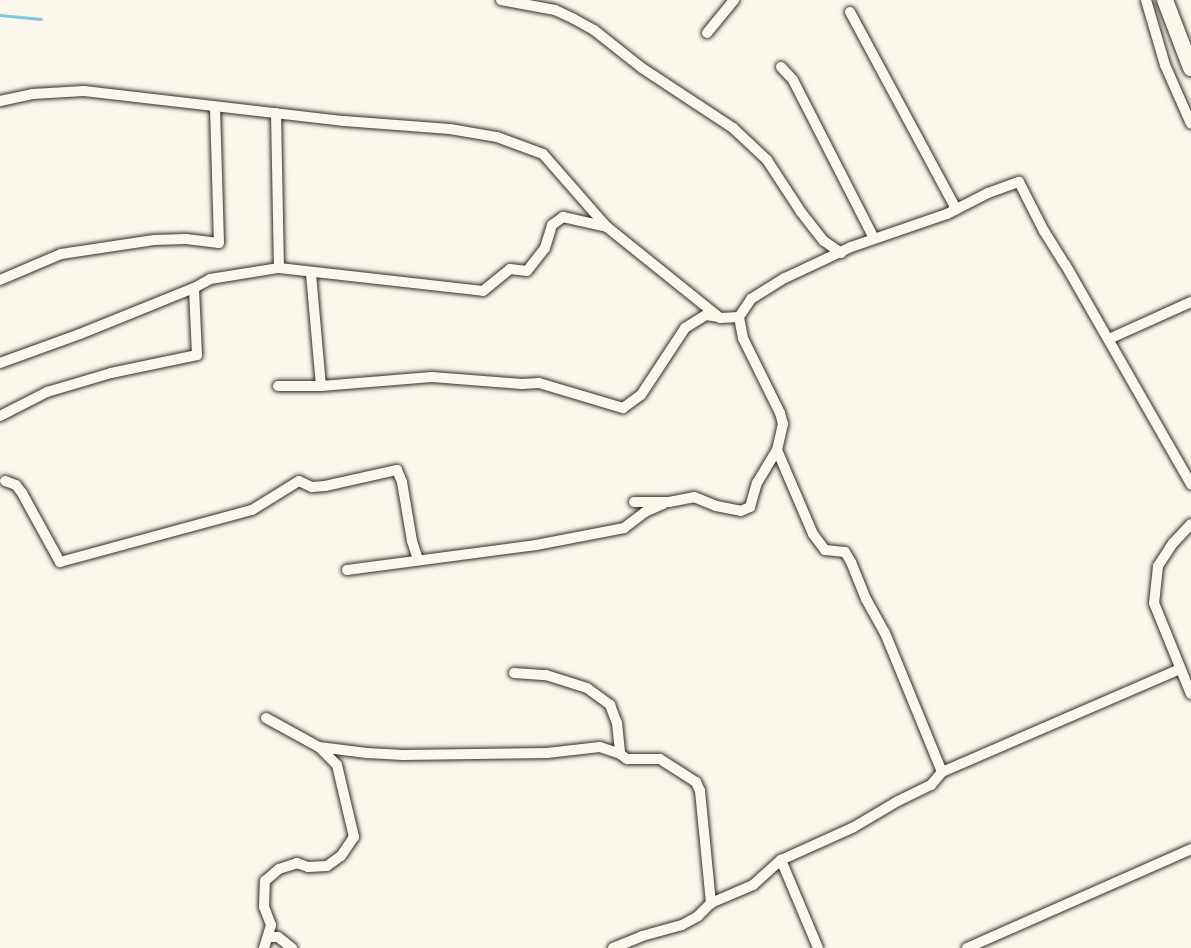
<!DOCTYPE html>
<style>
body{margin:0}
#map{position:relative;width:1191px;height:948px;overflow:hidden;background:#fbf7ec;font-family:Pangolin,sans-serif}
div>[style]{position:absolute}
.stream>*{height:3px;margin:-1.5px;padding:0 1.5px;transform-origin:1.5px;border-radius:1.5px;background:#7ec8de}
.roads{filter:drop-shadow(0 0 2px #2b2b2b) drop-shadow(0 0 2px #2b2b2b)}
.minor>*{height:10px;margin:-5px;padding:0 5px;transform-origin:5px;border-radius:5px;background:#fbf7ec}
.trunk>*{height:16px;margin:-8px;padding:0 8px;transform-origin:8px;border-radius:8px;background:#fbf7ec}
span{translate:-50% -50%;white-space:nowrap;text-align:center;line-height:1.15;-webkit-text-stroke:4.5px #fbf7ec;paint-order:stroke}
</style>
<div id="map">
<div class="stream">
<i style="left:0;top:15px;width:41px;rotate:5.6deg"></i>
</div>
<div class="roads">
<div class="minor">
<i style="left:501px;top:0;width:55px;rotate:10.5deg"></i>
<i style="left:555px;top:10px;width:21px;rotate:25deg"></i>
<i style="left:574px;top:19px;width:23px;rotate:29deg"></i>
<i style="left:594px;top:30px;width:61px;rotate:38.4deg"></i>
<i style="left:642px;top:68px;width:109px;rotate:33.4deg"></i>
<i style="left:733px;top:128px;width:47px;rotate:43.3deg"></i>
<i style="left:767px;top:160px;width:62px;rotate:56.8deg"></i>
<i style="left:801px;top:212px;width:37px;rotate:52deg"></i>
<i style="left:824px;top:241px;width:21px;rotate:35deg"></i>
<i style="left:1146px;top:0;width:68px;rotate:73.7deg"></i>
<i style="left:1165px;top:65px;width:64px;rotate:66.2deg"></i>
<i style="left:850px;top:12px;width:224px;rotate:61.7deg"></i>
<i style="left:707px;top:33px;width:43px;rotate:-50.7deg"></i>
<i style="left:781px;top:67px;width:18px;rotate:47deg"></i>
<i style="left:793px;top:80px;width:178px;rotate:62.9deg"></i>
<i style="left:0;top:101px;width:33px;rotate:-12deg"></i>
<i style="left:32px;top:94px;width:52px;rotate:-3.3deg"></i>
<i style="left:84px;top:91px;width:262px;rotate:6.6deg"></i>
<i style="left:344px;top:121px;width:106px;rotate:4.3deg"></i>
<i style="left:450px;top:129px;width:48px;rotate:9.7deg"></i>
<i style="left:497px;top:137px;width:49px;rotate:20.3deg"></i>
<i style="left:543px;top:154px;width:97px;rotate:48.8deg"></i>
<i style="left:607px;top:227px;width:145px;rotate:38.8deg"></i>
<i style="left:720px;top:318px;width:19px;rotate:-3deg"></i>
<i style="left:276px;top:113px;width:155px;rotate:88.9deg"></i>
<i style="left:0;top:280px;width:66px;rotate:-23.1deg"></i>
<i style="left:61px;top:254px;width:94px;rotate:-8.6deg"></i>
<i style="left:154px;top:240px;width:32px;rotate:-2deg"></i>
<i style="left:186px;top:239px;width:33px;rotate:7deg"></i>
<i style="left:219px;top:243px;width:136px;rotate:-91.7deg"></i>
<i style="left:1109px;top:339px;width:90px;rotate:-24.3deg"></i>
<i style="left:0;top:363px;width:85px;rotate:-19.9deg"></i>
<i style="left:80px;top:334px;width:123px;rotate:-22deg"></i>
<i style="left:194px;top:288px;width:18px;rotate:-29deg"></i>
<i style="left:210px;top:279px;width:70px;rotate:-9.1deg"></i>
<i style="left:279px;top:268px;width:205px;rotate:6.4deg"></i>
<i style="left:483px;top:291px;width:35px;rotate:-39deg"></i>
<i style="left:510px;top:269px;width:17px;rotate:7deg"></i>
<i style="left:527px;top:271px;width:29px;rotate:-52deg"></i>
<i style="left:545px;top:248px;width:24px;rotate:-73deg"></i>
<i style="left:552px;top:225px;width:14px;rotate:-36deg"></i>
<i style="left:563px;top:217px;width:45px;rotate:12.8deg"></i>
<i style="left:278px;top:386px;width:43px"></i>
<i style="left:321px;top:386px;width:113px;rotate:-95.1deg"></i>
<i style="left:321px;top:386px;width:111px;rotate:-4.6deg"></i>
<i style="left:432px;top:377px;width:90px;rotate:4.4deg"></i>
<i style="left:522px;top:384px;width:17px;rotate:-3deg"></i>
<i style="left:539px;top:383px;width:88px;rotate:16.6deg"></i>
<i style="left:623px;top:408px;width:22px;rotate:-36deg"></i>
<i style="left:641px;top:395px;width:80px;rotate:-56.7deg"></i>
<i style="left:685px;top:328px;width:25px;rotate:-32deg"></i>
<i style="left:706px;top:315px;width:12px;rotate:9deg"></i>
<i style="left:0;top:416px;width:53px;rotate:-27.1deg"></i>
<i style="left:47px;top:392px;width:67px;rotate:-16.5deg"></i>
<i style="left:111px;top:373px;width:88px;rotate:-11.8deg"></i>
<i style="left:197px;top:355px;width:67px;rotate:-92.6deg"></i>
<i style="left:777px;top:450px;width:91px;rotate:66.8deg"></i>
<i style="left:813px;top:534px;width:20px;rotate:53deg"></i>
<i style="left:825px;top:550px;width:20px;rotate:6deg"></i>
<i style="left:845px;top:552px;width:12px;rotate:59deg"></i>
<i style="left:851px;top:562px;width:40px;rotate:68deg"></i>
<i style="left:866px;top:599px;width:39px;rotate:61deg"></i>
<i style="left:885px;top:633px;width:150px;rotate:67.7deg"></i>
<i style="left:5px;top:481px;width:12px;rotate:20deg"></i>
<i style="left:16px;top:485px;width:10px;rotate:53deg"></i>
<i style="left:22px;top:493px;width:79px;rotate:61.2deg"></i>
<i style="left:60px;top:562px;width:199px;rotate:-15.2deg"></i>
<i style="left:252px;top:510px;width:55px;rotate:-31.7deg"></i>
<i style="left:299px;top:481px;width:14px;rotate:25deg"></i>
<i style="left:312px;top:487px;width:13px;rotate:-4deg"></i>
<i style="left:325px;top:486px;width:74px;rotate:-12.5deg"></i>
<i style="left:397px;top:470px;width:13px;rotate:67deg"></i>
<i style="left:402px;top:482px;width:60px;rotate:80.4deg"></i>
<i style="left:412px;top:541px;width:20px;rotate:72deg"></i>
<i style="left:634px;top:502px;width:35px"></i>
<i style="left:669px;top:502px;width:25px;rotate:-11deg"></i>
<i style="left:694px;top:497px;width:24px;rotate:22deg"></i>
<i style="left:716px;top:506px;width:25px;rotate:11deg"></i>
<i style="left:741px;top:511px;width:10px;rotate:-24deg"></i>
<i style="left:750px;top:507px;width:25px;rotate:-74deg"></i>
<i style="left:757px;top:483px;width:39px;rotate:-59deg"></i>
<i style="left:777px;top:450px;width:27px;rotate:-77deg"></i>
<i style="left:783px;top:424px;width:11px;rotate:-105deg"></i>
<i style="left:780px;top:413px;width:84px;rotate:-116.3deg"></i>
<i style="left:743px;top:338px;width:21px;rotate:-101deg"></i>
<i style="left:739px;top:317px;width:22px;rotate:-56deg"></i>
<i style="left:751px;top:299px;width:40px;rotate:-32deg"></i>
<i style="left:785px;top:278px;width:73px;rotate:-25.2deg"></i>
<i style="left:851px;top:247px;width:102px;rotate:-19deg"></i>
<i style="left:947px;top:214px;width:46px;rotate:-27.1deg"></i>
<i style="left:988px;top:193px;width:33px;rotate:-20deg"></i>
<i style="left:1019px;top:182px;width:55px;rotate:63deg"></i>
<i style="left:1044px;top:231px;width:39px;rotate:58deg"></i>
<i style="left:1065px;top:264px;width:254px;rotate:60.2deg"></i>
<i style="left:1191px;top:524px;width:26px;rotate:133deg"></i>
<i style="left:1173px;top:543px;width:27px;rotate:123deg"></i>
<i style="left:1158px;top:566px;width:37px;rotate:96deg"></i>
<i style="left:1154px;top:603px;width:98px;rotate:67.9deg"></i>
<i style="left:347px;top:570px;width:191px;rotate:-7.5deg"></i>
<i style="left:536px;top:545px;width:90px;rotate:-10.9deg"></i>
<i style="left:624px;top:528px;width:26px;rotate:-37deg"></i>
<i style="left:645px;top:512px;width:20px;rotate:-24deg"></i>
<i style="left:514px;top:673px;width:32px;rotate:4deg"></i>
<i style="left:546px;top:675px;width:43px;rotate:17.6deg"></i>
<i style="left:587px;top:688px;width:29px;rotate:36deg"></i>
<i style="left:610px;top:705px;width:19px;rotate:69deg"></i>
<i style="left:617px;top:723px;width:31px;rotate:84deg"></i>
<i style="left:620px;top:754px;width:9px;rotate:36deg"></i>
<i style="left:627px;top:759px;width:33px"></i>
<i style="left:660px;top:759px;width:43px;rotate:32.6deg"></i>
<i style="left:696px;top:782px;width:10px;rotate:66deg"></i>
<i style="left:700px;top:791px;width:113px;rotate:84.4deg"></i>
<i style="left:266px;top:718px;width:60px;rotate:28.7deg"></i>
<i style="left:319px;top:747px;width:48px;rotate:7.1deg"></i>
<i style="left:367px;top:753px;width:36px;rotate:3deg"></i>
<i style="left:403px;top:755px;width:144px;rotate:-0.8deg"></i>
<i style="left:547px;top:753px;width:53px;rotate:-6.5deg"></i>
<i style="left:600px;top:747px;width:21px;rotate:19deg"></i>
<i style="left:781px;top:860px;width:95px;rotate:67.2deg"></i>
<i style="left:269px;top:937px;width:9px"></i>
<i style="left:278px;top:937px;width:18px;rotate:38deg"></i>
<i style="left:264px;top:948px;width:24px;rotate:-73deg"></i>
<i style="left:271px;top:925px;width:19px;rotate:-111deg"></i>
<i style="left:264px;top:907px;width:26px;rotate:-88deg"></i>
<i style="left:265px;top:881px;width:18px;rotate:-41deg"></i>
<i style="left:279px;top:869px;width:19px;rotate:-18deg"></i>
<i style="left:297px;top:863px;width:12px;rotate:20deg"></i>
<i style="left:308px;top:867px;width:19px;rotate:-3deg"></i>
<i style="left:327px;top:866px;width:17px;rotate:-36deg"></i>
<i style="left:341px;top:856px;width:23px;rotate:-56deg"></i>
<i style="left:354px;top:837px;width:74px;rotate:-103.3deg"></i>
<i style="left:337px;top:765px;width:25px;rotate:-135deg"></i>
<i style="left:613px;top:948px;width:31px;rotate:-22deg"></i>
<i style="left:642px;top:936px;width:41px;rotate:-15.4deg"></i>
<i style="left:682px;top:925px;width:18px;rotate:-29deg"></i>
<i style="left:698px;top:916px;width:18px;rotate:-45deg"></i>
<i style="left:711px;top:903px;width:46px;rotate:-23.2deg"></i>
<i style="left:753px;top:885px;width:38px;rotate:-42deg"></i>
<i style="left:781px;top:860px;width:80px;rotate:-24.3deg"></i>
<i style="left:854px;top:827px;width:51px;rotate:-30.6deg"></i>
<i style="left:898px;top:801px;width:37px;rotate:-26deg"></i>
<i style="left:931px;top:785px;width:17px;rotate:-50deg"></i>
<i style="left:942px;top:772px;width:259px;rotate:-23.4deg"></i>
<i style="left:967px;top:948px;width:245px;rotate:-23.8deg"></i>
</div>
<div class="trunk">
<i style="left:1165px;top:0;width:73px;rotate:69.1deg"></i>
</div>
</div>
</div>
